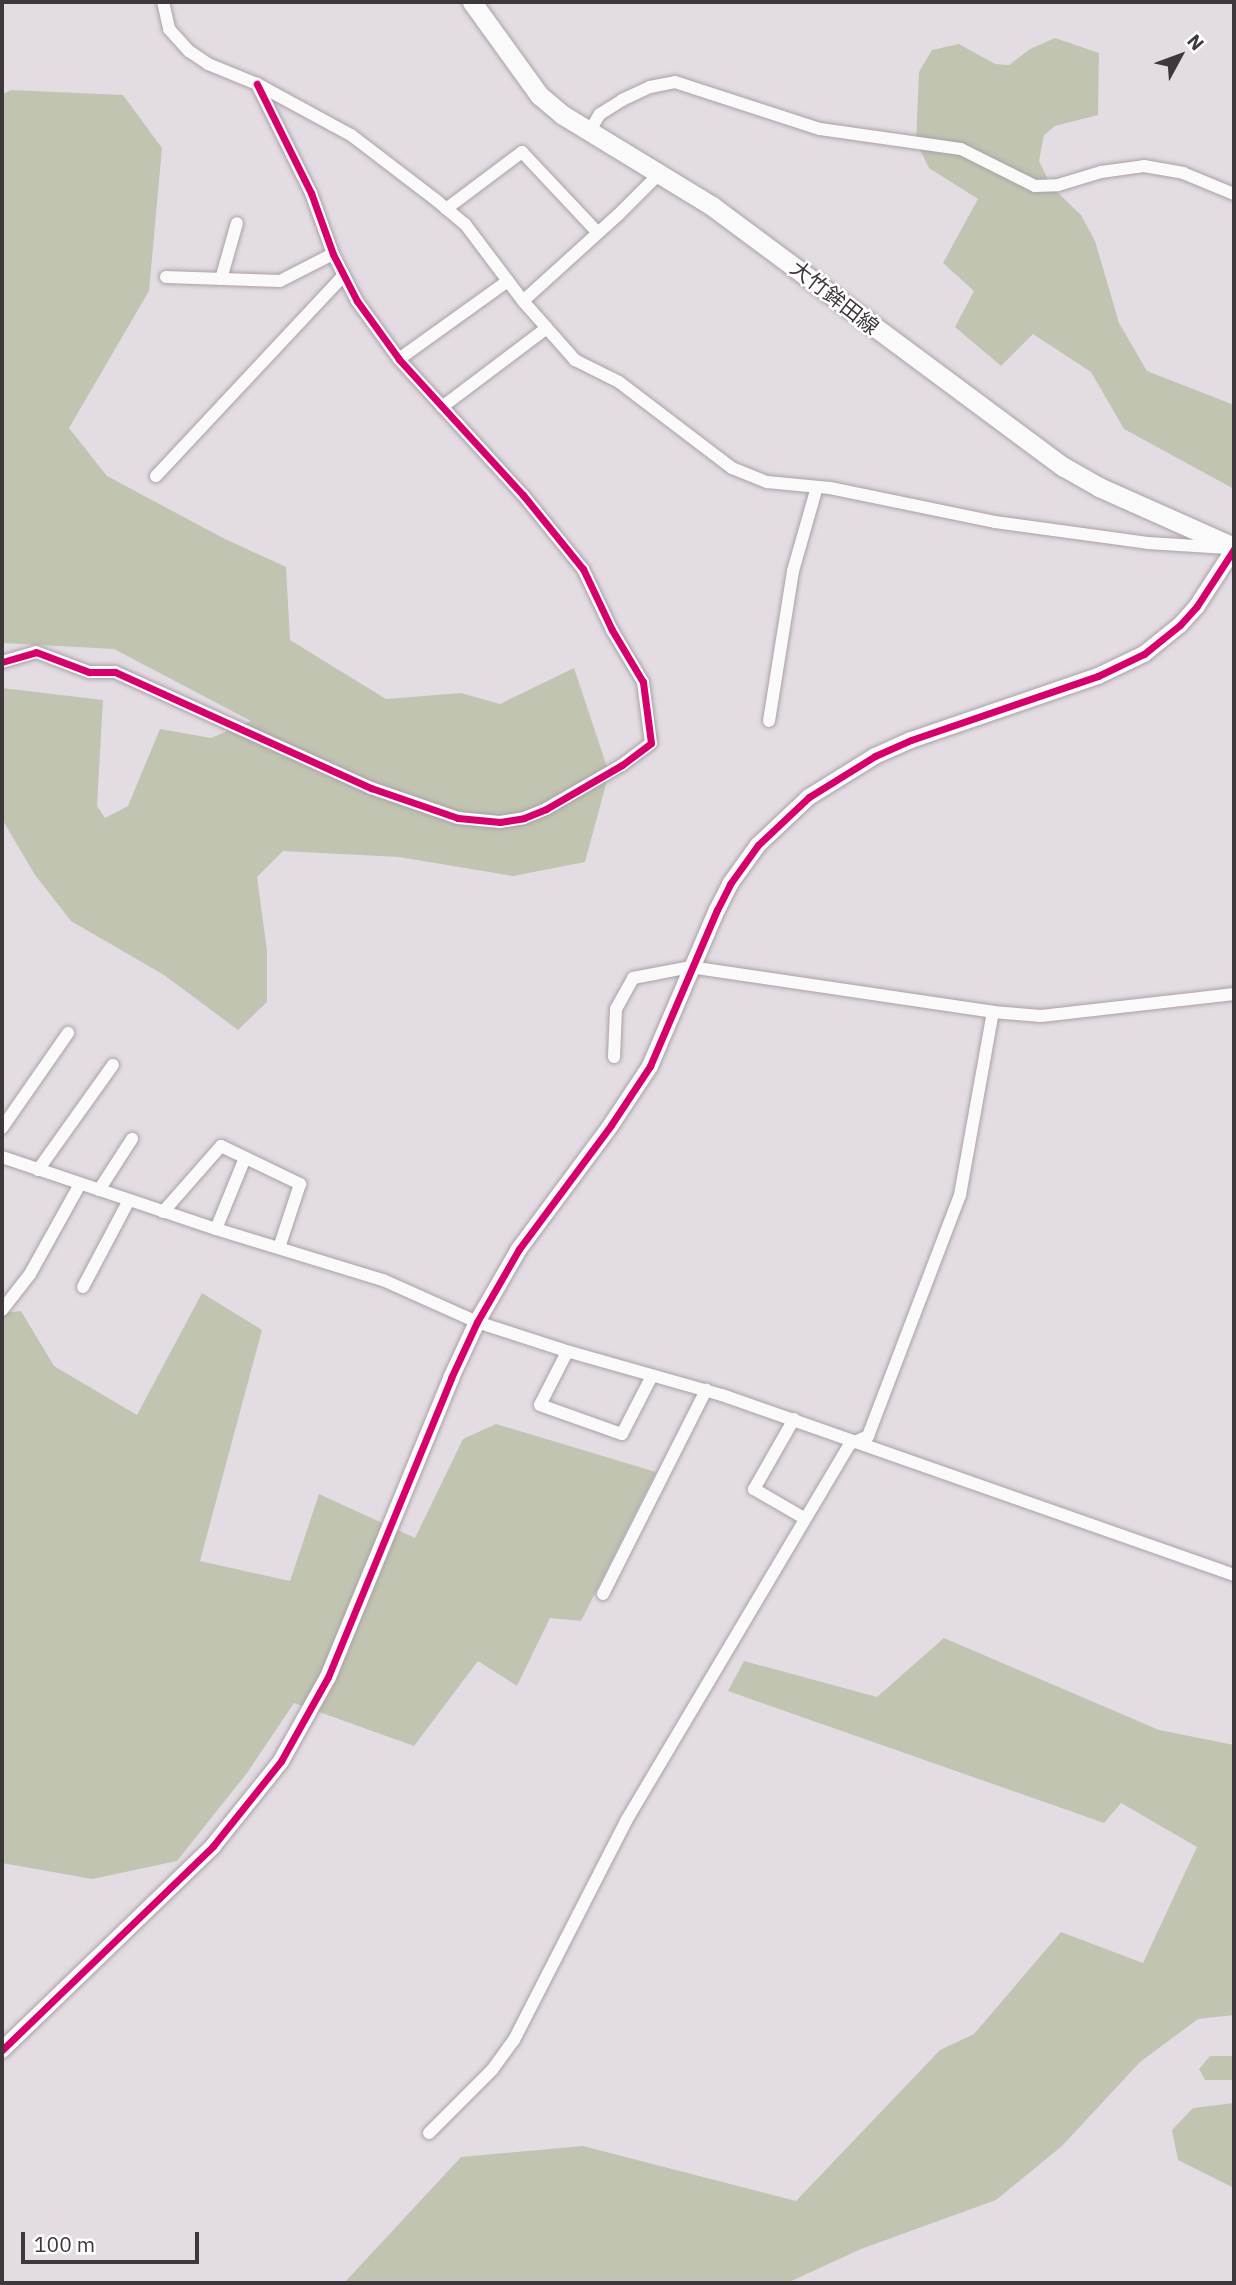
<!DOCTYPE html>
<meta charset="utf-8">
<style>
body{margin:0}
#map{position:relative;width:1236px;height:2285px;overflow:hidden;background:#e4dce3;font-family:"IBM Plex Sans","Noto Sans JP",sans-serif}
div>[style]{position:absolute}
.green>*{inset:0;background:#c2c4b2}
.roads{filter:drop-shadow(0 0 2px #a8a1a6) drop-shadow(0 0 2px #a8a1a6)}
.minor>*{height:12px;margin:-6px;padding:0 6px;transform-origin:6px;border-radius:6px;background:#fbfafb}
.tertiary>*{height:16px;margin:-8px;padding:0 8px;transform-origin:8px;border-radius:8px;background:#fbfafb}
.secondary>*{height:19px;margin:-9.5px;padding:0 9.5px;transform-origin:9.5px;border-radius:9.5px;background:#fbfafb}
.cycleway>*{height:7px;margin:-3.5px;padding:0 3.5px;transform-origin:3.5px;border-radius:3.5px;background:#d6006c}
span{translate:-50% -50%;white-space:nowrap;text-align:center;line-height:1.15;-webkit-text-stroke:5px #fff;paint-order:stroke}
.street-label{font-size:21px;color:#3e383d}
.frame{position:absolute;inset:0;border:4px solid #3e383d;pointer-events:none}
.north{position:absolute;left:1145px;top:21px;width:70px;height:70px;-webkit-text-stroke:5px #fff;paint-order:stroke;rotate:49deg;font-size:19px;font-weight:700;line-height:28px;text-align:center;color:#3e383d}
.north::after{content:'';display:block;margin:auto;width:24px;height:32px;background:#3e383d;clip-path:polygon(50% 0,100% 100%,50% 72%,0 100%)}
.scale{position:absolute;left:21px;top:2232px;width:178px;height:32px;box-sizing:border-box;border:4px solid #3e383d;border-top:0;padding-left:9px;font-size:21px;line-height:24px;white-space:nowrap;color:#3e383d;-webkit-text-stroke:5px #fff;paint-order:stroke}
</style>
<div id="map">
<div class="green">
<i style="clip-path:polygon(1055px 38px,1099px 53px,1098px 115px,1055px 126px,1044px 135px,1039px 161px,1051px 186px,1081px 215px,1095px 241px,1119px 323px,1147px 371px,1234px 405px,1234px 489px,1124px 429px,1091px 372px,1033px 334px,1001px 366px,955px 327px,974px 291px,943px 263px,978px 199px,929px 168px,916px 142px,919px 72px,932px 50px,959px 44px,995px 64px,1009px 65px,1030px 49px)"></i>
<i style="clip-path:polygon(11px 90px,123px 95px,162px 148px,149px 291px,69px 428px,107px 476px,223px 538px,286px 567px,290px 640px,386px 699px,461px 693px,500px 704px,574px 668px,609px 773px,585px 862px,513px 876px,399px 857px,283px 851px,257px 877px,267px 951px,267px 1002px,238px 1030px,164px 975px,71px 921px,35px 875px,2px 819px,2px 688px,103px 700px,97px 806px,105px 818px,128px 806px,160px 729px,211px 738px,251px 721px,114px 649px,2px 643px,2px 95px)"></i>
<i style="clip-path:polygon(202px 1293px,262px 1330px,200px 1561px,290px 1581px,319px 1494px,415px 1538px,463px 1439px,496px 1424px,656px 1472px,581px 1621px,550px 1618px,517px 1686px,478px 1661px,414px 1746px,294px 1703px,247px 1773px,177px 1861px,92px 1879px,2px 1863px,2px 1313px,21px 1311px,54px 1366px,137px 1415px)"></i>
<i style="clip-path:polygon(944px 1638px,1159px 1730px,1234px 1745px,1234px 2015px,1198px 2019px,1140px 2062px,1062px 2146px,996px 2200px,861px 2249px,787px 2283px,344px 2283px,461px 2157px,583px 2146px,796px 2201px,940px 2050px,974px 2034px,1061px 1932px,1143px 1963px,1197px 1847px,1121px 1803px,1104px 1823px,728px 1691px,744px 1661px,877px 1697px)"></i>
<i style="clip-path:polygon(1210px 2056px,1234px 2056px,1234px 2080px,1205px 2080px,1199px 2069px)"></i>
<i style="clip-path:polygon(1234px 2103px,1234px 2188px,1178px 2160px,1172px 2130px,1193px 2108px)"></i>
</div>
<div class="roads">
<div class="minor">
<i style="left:163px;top:2px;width:28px;rotate:77deg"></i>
<i style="left:169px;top:29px;width:30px;rotate:48deg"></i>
<i style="left:189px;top:51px;width:23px;rotate:34deg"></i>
<i style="left:208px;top:64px;width:53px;rotate:22.2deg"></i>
<i style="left:257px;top:84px;width:107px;rotate:28.5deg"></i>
<i style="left:351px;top:135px;width:107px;rotate:37.4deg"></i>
<i style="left:436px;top:200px;width:38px;rotate:40deg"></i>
<i style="left:465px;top:224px;width:96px;rotate:53deg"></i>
<i style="left:523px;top:301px;width:79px;rotate:48.6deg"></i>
<i style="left:575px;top:360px;width:49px;rotate:26.6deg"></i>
<i style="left:619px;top:382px;width:142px;rotate:37.3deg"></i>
<i style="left:732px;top:468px;width:38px;rotate:22deg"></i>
<i style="left:767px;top:482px;width:63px;rotate:5.4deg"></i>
<i style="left:830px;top:488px;width:168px;rotate:11.6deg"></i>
<i style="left:995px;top:522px;width:154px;rotate:7.8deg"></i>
<i style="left:1148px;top:543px;width:79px;rotate:3.6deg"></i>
<i style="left:589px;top:132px;width:21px;rotate:-59deg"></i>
<i style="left:600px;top:114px;width:26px;rotate:-32deg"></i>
<i style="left:622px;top:100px;width:31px;rotate:-25deg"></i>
<i style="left:650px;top:87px;width:25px;rotate:-11deg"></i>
<i style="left:675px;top:82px;width:152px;rotate:18deg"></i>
<i style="left:820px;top:129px;width:142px;rotate:8.1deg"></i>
<i style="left:961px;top:149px;width:83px;rotate:26.6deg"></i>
<i style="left:1035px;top:186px;width:23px;rotate:-2deg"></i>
<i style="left:1058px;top:185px;width:45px;rotate:-16.8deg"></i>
<i style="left:1101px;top:172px;width:43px;rotate:-7.9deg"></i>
<i style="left:1144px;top:166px;width:40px;rotate:10deg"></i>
<i style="left:1183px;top:173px;width:55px;rotate:22.4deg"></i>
<i style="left:446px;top:209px;width:95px;rotate:-36.9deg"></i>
<i style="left:522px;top:152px;width:110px;rotate:46.8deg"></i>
<i style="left:166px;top:277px;width:114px;rotate:2deg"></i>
<i style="left:280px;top:281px;width:59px;rotate:-27deg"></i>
<i style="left:221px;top:279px;width:58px;rotate:-74.1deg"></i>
<i style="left:523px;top:301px;width:128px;rotate:-42.2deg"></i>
<i style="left:618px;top:215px;width:58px;rotate:-45deg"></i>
<i style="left:399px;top:359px;width:134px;rotate:-35.6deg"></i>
<i style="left:442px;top:407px;width:131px;rotate:-37deg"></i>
<i style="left:156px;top:476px;width:275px;rotate:-46.9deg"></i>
<i style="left:2px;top:662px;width:35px;rotate:-16deg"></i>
<i style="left:36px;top:652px;width:57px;rotate:20.7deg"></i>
<i style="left:89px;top:672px;width:26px"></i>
<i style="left:115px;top:672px;width:281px;rotate:24.4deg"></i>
<i style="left:371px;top:788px;width:92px;rotate:19deg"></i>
<i style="left:458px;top:818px;width:42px;rotate:5.4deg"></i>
<i style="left:500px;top:822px;width:24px;rotate:-9deg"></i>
<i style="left:524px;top:818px;width:24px;rotate:-22deg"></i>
<i style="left:546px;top:809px;width:88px;rotate:-30.1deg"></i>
<i style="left:622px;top:765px;width:36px;rotate:-37deg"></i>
<i style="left:651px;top:743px;width:62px;rotate:-97.5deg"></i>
<i style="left:643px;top:682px;width:61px;rotate:-120.8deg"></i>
<i style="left:612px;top:630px;width:68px;rotate:-115.4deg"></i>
<i style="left:583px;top:569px;width:95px;rotate:-129deg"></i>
<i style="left:523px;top:495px;width:184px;rotate:-132.4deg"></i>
<i style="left:399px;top:359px;width:72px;rotate:-125.9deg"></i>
<i style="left:357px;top:301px;width:53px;rotate:-117.1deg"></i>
<i style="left:333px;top:254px;width:65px;rotate:-109.8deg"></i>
<i style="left:311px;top:193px;width:122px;rotate:-116.4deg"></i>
<i style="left:769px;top:721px;width:152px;rotate:-80.9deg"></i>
<i style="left:793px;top:571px;width:87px;rotate:-74.1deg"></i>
<i style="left:614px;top:1057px;width:48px;rotate:-87.6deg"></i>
<i style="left:616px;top:1009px;width:35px;rotate:-61deg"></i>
<i style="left:633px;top:978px;width:58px;rotate:-10.9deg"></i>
<i style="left:690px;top:967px;width:306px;rotate:8.4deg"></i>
<i style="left:993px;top:1012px;width:48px;rotate:4.8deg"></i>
<i style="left:1041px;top:1016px;width:194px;rotate:-6.5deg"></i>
<i style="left:2px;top:1128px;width:116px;rotate:-55.2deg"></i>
<i style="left:2px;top:1157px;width:226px;rotate:18.6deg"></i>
<i style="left:216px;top:1229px;width:175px;rotate:17deg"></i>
<i style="left:383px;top:1280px;width:103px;rotate:24.1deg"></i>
<i style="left:477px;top:1322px;width:90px;rotate:18deg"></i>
<i style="left:563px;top:1350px;width:165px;rotate:15.8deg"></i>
<i style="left:722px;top:1395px;width:543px;rotate:19.37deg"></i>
<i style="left:38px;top:1170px;width:129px;rotate:-54.5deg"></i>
<i style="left:99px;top:1190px;width:61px;rotate:-57.1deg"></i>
<i style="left:163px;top:1212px;width:88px;rotate:-48.7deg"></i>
<i style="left:221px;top:1146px;width:88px;rotate:25.7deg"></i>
<i style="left:300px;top:1184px;width:67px;rotate:108.2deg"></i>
<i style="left:216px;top:1229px;width:77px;rotate:-67.8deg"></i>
<i style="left:83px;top:1287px;width:98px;rotate:-62.1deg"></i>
<i style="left:2px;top:1310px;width:46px;rotate:-52.1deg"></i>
<i style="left:30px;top:1274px;width:103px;rotate:-60.9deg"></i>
<i style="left:567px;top:1352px;width:59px;rotate:117deg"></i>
<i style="left:540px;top:1405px;width:87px;rotate:19.5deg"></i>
<i style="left:622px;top:1434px;width:65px;rotate:-62.7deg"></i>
<i style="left:794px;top:1419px;width:81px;rotate:119.7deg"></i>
<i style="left:754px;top:1489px;width:58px;rotate:30.1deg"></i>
<i style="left:603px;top:1594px;width:229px;rotate:-63.2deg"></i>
<i style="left:429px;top:2133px;width:89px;rotate:-45deg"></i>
<i style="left:492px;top:2070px;width:37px;rotate:-54deg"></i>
<i style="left:514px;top:2040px;width:246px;rotate:-62.9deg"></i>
<i style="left:626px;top:1821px;width:439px;rotate:-59.3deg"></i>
<i style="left:850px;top:1444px;width:20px;rotate:-24deg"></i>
<i style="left:868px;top:1436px;width:258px;rotate:-69.1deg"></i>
<i style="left:960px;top:1195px;width:186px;rotate:-79.8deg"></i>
</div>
<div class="tertiary">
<i style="left:2px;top:2050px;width:293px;rotate:-44deg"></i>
<i style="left:213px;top:1846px;width:109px;rotate:-51.3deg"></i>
<i style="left:281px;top:1761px;width:96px;rotate:-60.8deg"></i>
<i style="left:328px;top:1677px;width:323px;rotate:-67.6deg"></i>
<i style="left:451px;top:1378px;width:62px;rotate:-65.1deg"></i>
<i style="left:477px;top:1322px;width:84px;rotate:-60.1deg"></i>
<i style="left:519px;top:1249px;width:154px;rotate:-53.4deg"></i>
<i style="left:611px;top:1125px;width:71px;rotate:-56.5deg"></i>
<i style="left:650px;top:1066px;width:170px;rotate:-66.8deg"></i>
<i style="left:717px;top:910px;width:29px;rotate:-63deg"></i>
<i style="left:730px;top:884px;width:48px;rotate:-54.3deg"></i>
<i style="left:758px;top:845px;width:70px;rotate:-43.3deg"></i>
<i style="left:809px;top:797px;width:78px;rotate:-31.8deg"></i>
<i style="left:875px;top:756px;width:39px;rotate:-24deg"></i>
<i style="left:911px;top:740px;width:198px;rotate:-18.9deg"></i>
<i style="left:1098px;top:676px;width:51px;rotate:-25.6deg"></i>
<i style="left:1144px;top:654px;width:46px;rotate:-38.9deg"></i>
<i style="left:1180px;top:625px;width:25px;rotate:-48deg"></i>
<i style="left:1197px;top:606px;width:68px;rotate:-57deg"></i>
</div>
<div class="secondary">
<i style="left:472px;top:2px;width:115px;rotate:54.2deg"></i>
<i style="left:539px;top:95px;width:31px;rotate:40deg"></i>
<i style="left:563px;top:115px;width:175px;rotate:31.4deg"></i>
<i style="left:712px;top:206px;width:438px;rotate:36.6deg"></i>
<i style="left:1064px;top:467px;width:40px;rotate:29.7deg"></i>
<i style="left:1099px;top:487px;width:148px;rotate:24deg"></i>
</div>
</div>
<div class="cycleway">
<i style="left:2px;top:662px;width:35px;rotate:-16deg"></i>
<i style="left:36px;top:652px;width:57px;rotate:20.7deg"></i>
<i style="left:89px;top:672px;width:26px"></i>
<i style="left:115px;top:672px;width:281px;rotate:24.4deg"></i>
<i style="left:371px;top:788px;width:92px;rotate:19deg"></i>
<i style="left:458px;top:818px;width:42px;rotate:5.4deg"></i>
<i style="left:500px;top:822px;width:24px;rotate:-9deg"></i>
<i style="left:524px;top:818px;width:24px;rotate:-22deg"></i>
<i style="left:546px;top:809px;width:88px;rotate:-30.1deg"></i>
<i style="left:622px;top:765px;width:36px;rotate:-37deg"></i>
<i style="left:651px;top:743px;width:62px;rotate:-97.5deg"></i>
<i style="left:643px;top:682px;width:61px;rotate:-120.8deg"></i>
<i style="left:612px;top:630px;width:68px;rotate:-115.4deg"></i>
<i style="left:583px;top:569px;width:95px;rotate:-129deg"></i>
<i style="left:523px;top:495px;width:184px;rotate:-132.4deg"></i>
<i style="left:399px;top:359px;width:72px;rotate:-125.9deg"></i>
<i style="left:357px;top:301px;width:53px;rotate:-117.1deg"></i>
<i style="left:333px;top:254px;width:65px;rotate:-109.8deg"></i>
<i style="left:311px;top:193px;width:122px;rotate:-116.4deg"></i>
<i style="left:2px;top:2050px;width:293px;rotate:-44deg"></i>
<i style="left:213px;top:1846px;width:109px;rotate:-51.3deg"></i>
<i style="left:281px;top:1761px;width:96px;rotate:-60.8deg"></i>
<i style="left:328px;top:1677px;width:323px;rotate:-67.6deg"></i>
<i style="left:451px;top:1378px;width:62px;rotate:-65.1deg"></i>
<i style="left:477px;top:1322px;width:84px;rotate:-60.1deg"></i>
<i style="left:519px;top:1249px;width:154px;rotate:-53.4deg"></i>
<i style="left:611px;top:1125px;width:71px;rotate:-56.5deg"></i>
<i style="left:650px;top:1066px;width:170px;rotate:-66.8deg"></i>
<i style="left:717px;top:910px;width:29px;rotate:-63deg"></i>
<i style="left:730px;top:884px;width:48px;rotate:-54.3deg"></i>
<i style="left:758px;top:845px;width:70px;rotate:-43.3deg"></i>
<i style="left:809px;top:797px;width:78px;rotate:-31.8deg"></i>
<i style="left:875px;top:756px;width:39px;rotate:-24deg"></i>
<i style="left:911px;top:740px;width:198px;rotate:-18.9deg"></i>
<i style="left:1098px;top:676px;width:51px;rotate:-25.6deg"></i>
<i style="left:1144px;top:654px;width:46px;rotate:-38.9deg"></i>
<i style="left:1180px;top:625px;width:25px;rotate:-48deg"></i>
<i style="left:1197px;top:606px;width:68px;rotate:-57deg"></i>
</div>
<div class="street-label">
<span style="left:835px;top:297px;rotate:38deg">大竹鉾田線</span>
</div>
<div class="frame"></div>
<div class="north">N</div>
<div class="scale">100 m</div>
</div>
